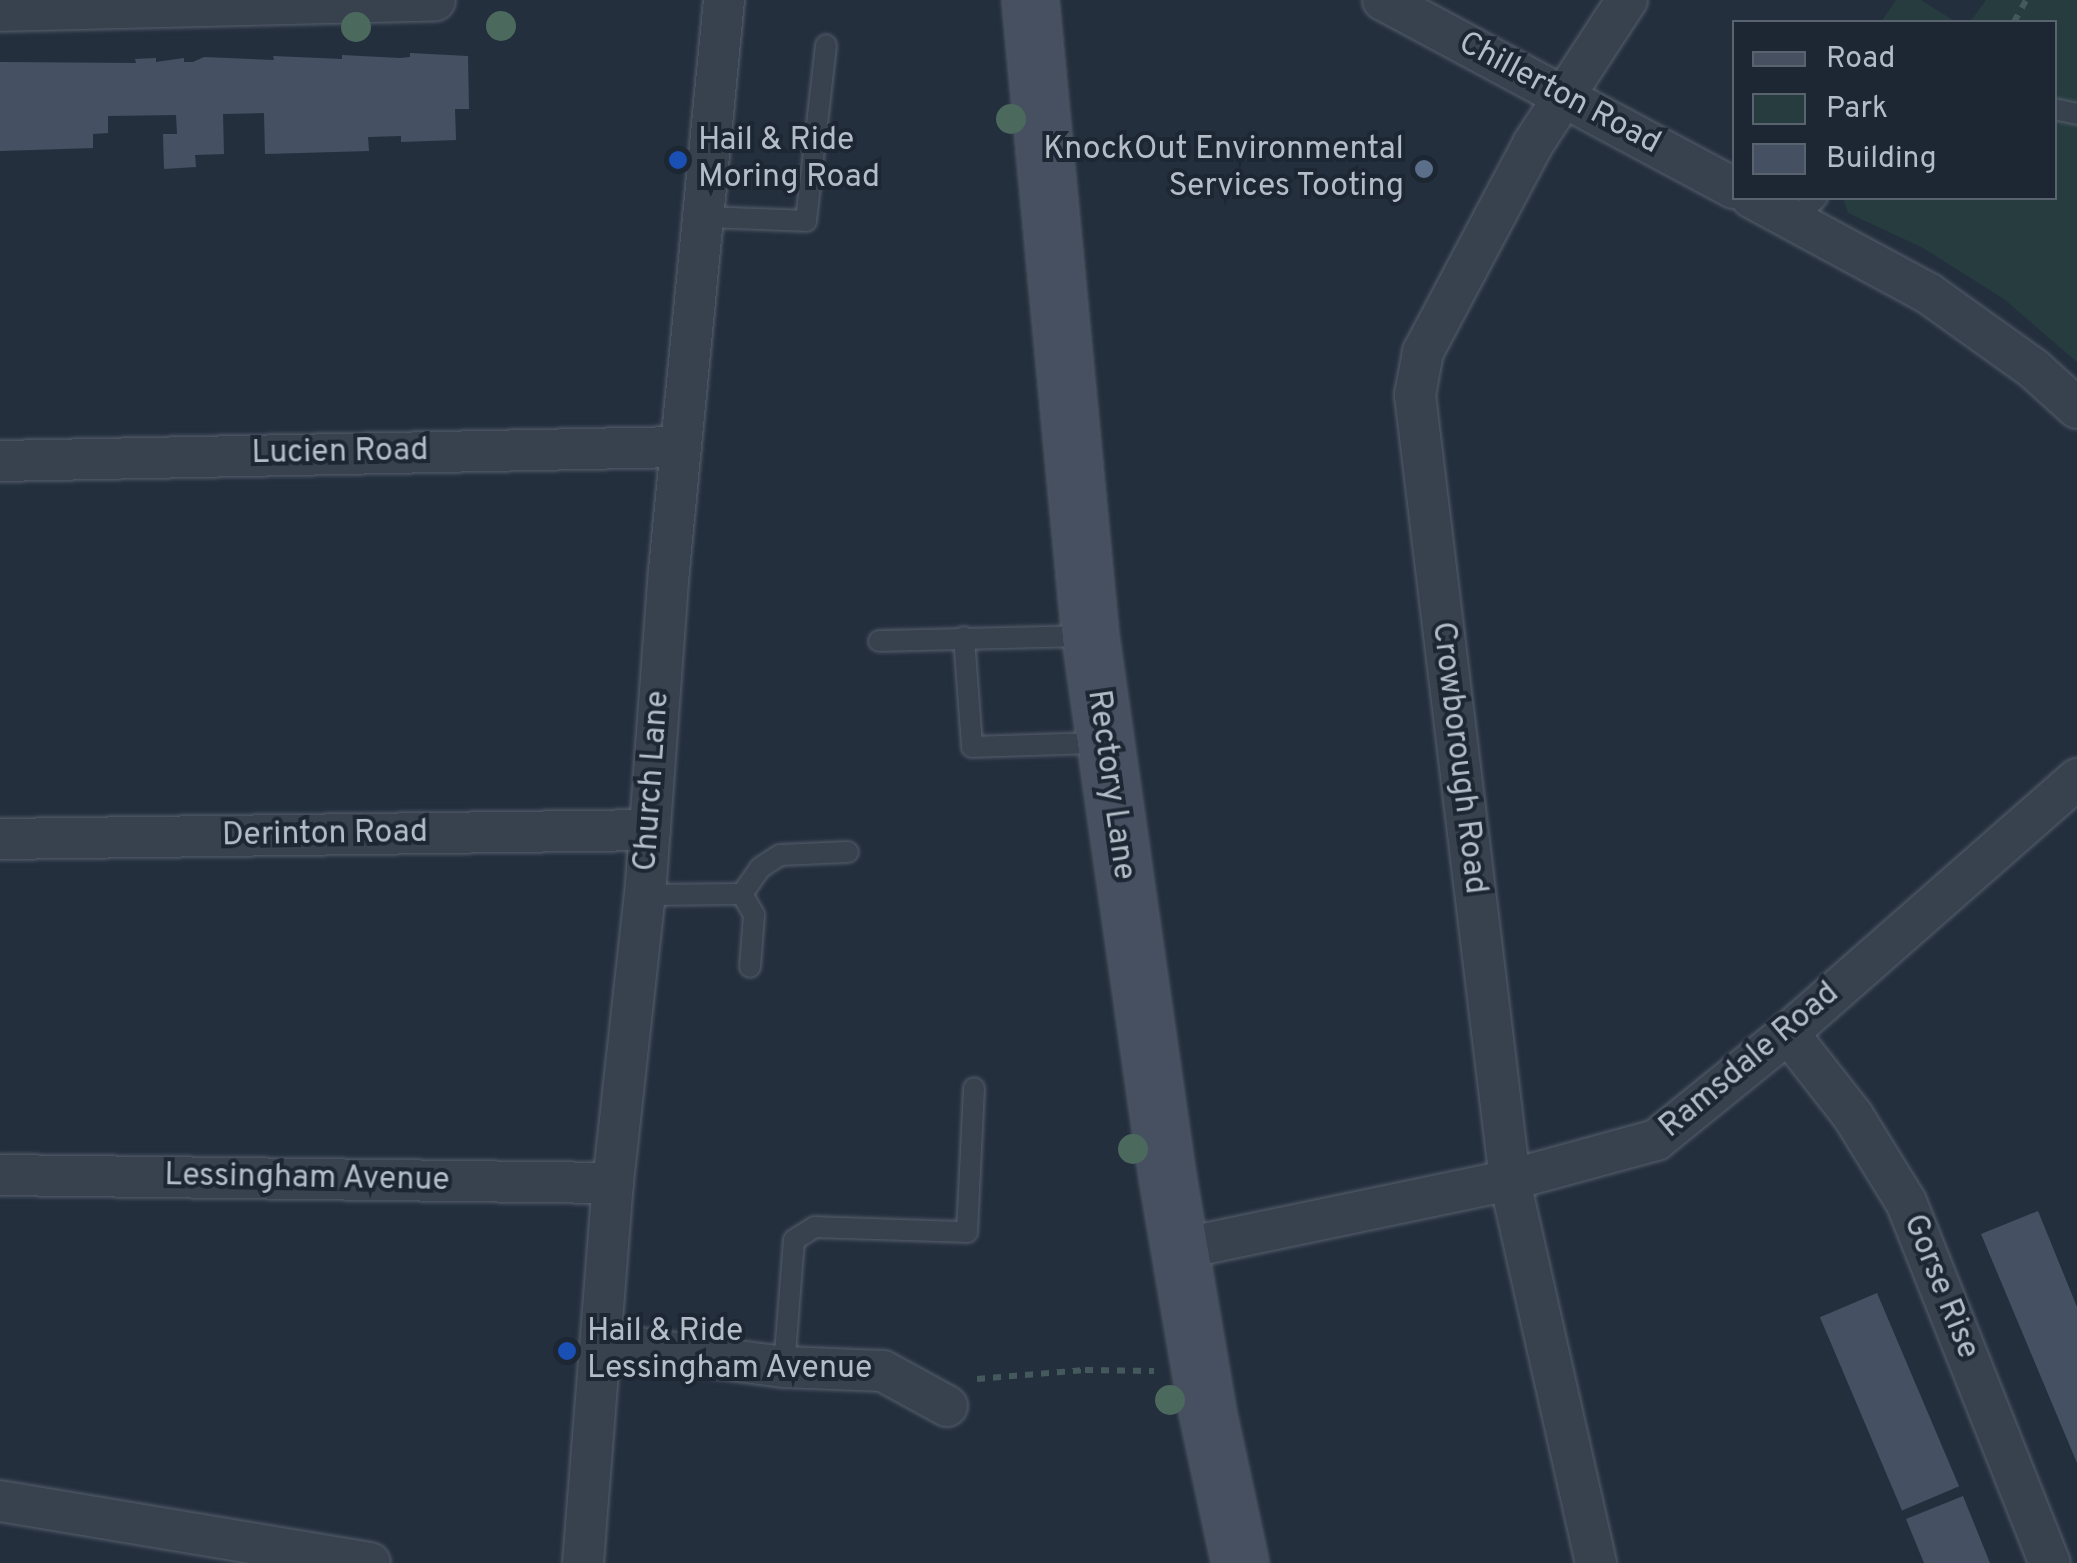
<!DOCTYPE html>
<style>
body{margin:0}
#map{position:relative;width:2077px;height:1563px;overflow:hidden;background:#242f3e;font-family:Overpass,sans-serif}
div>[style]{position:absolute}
.green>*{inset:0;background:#263c3f}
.building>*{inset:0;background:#455162;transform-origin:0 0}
.path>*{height:6px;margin-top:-3px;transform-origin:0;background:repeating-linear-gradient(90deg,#44595c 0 8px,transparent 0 16px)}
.roads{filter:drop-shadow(0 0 2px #565f6c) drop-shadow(0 0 2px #565f6c)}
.service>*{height:20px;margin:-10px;padding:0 10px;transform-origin:10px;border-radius:10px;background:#38414e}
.minor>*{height:40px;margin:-20px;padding:0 20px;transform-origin:20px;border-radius:20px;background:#38414e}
.secondary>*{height:55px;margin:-27.5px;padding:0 27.5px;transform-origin:27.5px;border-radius:27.5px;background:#465061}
.trees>*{width:30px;height:30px;margin:-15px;border-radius:50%;background:#4b6a5d}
.dots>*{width:28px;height:28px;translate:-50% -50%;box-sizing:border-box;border:5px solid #1d2633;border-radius:50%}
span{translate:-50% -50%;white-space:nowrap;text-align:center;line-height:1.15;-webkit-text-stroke:8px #1d2633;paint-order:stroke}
.street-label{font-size:32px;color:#b4bcc9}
.poi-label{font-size:32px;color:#b4bcc9}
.left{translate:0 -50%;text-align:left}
.right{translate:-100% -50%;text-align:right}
.legend{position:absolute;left:1732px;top:20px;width:325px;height:180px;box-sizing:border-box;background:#1d2633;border:2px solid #59626f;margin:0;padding:12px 18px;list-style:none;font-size:30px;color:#b4bcc9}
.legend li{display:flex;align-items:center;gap:20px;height:50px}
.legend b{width:50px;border:2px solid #59626f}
</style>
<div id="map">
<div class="green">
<i style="clip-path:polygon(1896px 0,1921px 0,1956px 22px,1881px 22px)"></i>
<i style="clip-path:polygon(1986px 0,2077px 0,2077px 362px,2004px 299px,1923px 248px,1848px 213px,1843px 198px,2054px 198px,2054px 22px,1970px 22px)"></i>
</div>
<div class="building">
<i style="clip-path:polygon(410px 53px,468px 56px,469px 109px,455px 109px,456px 140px,401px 142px,401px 136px,368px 137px,369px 151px,265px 154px,264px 113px,223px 114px,224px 154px,195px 155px,196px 167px,164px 169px,163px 134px,177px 134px,176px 115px,108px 116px,108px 133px,93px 134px,93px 148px,0 151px,0 62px,136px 63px,135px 59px,156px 58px,156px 62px,184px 58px,184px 62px,193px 62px,204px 57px,274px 60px,273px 56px,342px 59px,342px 55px,400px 58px,410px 57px)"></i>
<i style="clip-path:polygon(2038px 1211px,2077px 1307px,2077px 1463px,1981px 1234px)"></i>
<i style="left:1877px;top:1293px;width:210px;height:62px;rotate:67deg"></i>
<i style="clip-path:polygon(1963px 1496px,1990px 1563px,1924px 1563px,1906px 1519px)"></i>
</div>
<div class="path">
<i style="left:2014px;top:22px;width:25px;rotate:-61deg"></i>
<i style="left:977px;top:1379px;width:108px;rotate:-4.8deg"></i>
<i style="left:1085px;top:1370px;width:69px;rotate:0.8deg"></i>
</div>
<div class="roads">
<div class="service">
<i style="left:2054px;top:109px;width:24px;rotate:12deg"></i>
<i style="left:704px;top:217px;width:102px;rotate:2.2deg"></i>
<i style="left:806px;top:221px;width:177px;rotate:-83.5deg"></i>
<i style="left:1793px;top:220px;width:33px;rotate:-43deg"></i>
<i style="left:964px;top:637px;width:110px;rotate:85.8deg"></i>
<i style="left:972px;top:747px;width:130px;rotate:-1.8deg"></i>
<i style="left:879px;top:641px;width:208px;rotate:-1.4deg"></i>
<i style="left:742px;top:894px;width:24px;rotate:60deg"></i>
<i style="left:754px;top:915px;width:52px;rotate:94.4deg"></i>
<i style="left:645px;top:895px;width:97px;rotate:-0.6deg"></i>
<i style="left:742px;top:894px;width:32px;rotate:-55deg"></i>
<i style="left:760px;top:868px;width:24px;rotate:-33deg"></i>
<i style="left:780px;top:855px;width:68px;rotate:-2.5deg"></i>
<i style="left:784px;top:1367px;width:127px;rotate:-85.5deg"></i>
<i style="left:794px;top:1240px;width:25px;rotate:-32deg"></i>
<i style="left:815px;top:1227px;width:152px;rotate:1.9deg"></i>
<i style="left:967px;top:1232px;width:144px;rotate:-87.2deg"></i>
</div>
<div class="minor">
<i style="left:1383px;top:0;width:398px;rotate:28.2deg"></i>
<i style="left:0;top:11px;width:435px;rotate:-1.4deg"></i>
<i style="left:1752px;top:198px;width:200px;rotate:28.4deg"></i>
<i style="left:1928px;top:293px;width:130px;rotate:35.6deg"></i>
<i style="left:2034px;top:369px;width:58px;rotate:42.2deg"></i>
<i style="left:0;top:461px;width:680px;rotate:-1.18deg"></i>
<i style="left:0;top:839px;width:650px;rotate:-0.79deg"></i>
<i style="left:1788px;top:1033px;width:105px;rotate:51.9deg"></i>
<i style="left:1853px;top:1116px;width:101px;rotate:58.4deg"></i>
<i style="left:1906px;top:1202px;width:389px;rotate:68.3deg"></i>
<i style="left:0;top:1175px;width:613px;rotate:0.75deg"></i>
<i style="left:1180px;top:1249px;width:337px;rotate:-11.8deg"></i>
<i style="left:1510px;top:1180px;width:151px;rotate:-15.3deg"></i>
<i style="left:1656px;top:1140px;width:170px;rotate:-39deg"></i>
<i style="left:1788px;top:1033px;width:385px;rotate:-41.3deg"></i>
<i style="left:601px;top:1343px;width:185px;rotate:7.5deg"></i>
<i style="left:784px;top:1367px;width:99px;rotate:2.3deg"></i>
<i style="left:883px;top:1371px;width:73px;rotate:28.7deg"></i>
<i style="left:0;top:1501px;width:375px;rotate:9.5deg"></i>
<i style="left:583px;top:1563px;width:381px;rotate:-85.5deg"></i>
<i style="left:613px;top:1183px;width:290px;rotate:-83.7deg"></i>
<i style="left:645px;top:895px;width:326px;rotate:-85.8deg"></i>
<i style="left:669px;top:570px;width:573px;rotate:-84.49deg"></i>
<i style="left:1596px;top:1563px;width:393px;rotate:-102.7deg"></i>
<i style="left:1510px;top:1180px;width:791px;rotate:-96.9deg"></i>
<i style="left:1415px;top:395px;width:44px;rotate:-79.5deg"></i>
<i style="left:1423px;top:352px;width:235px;rotate:-62.1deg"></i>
<i style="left:1533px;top:144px;width:172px;rotate:-56.9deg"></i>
</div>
<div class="secondary">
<i style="left:1030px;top:0;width:639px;rotate:84.61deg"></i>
<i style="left:1090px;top:636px;width:545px;rotate:81.88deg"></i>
<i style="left:1167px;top:1176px;width:238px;rotate:80.3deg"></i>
<i style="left:1207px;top:1411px;width:156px;rotate:77.8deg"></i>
</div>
</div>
<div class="trees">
<i style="left:501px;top:26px"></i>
<i style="left:356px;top:27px"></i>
<i style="left:1011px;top:119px"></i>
<i style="left:1133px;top:1149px"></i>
<i style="left:1170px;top:1400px"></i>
</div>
<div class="dots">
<i style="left:678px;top:160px;background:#1a4fb4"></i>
<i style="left:1424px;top:169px;background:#5c6f8a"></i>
<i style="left:567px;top:1351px;background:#1a4fb4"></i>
</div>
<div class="street-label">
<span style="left:1559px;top:94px;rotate:28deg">Chillerton Road</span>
<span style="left:340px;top:453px;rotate:-1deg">Lucien Road</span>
<span style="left:1458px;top:758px;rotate:83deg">Crowborough Road</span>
<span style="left:653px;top:781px;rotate:-86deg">Church Lane</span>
<span style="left:1110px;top:785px;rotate:82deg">Rectory Lane</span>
<span style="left:325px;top:835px;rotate:-1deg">Derinton Road</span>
<span style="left:1750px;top:1061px;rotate:-40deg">Ramsdale Road</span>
<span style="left:307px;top:1179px;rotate:1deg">Lessingham Avenue</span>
<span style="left:1940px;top:1287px;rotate:68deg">Gorse Rise</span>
</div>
<div class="poi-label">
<span class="left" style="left:698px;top:160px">Hail &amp; Ride<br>Moring Road</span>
<span class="right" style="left:1404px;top:169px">KnockOut Environmental<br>Services Tooting</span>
<span class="left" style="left:587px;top:1351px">Hail &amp; Ride<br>Lessingham Avenue</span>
</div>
<ul class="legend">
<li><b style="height:12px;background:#465061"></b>Road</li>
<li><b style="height:28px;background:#263c3f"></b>Park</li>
<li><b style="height:28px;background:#455162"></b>Building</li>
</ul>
</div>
